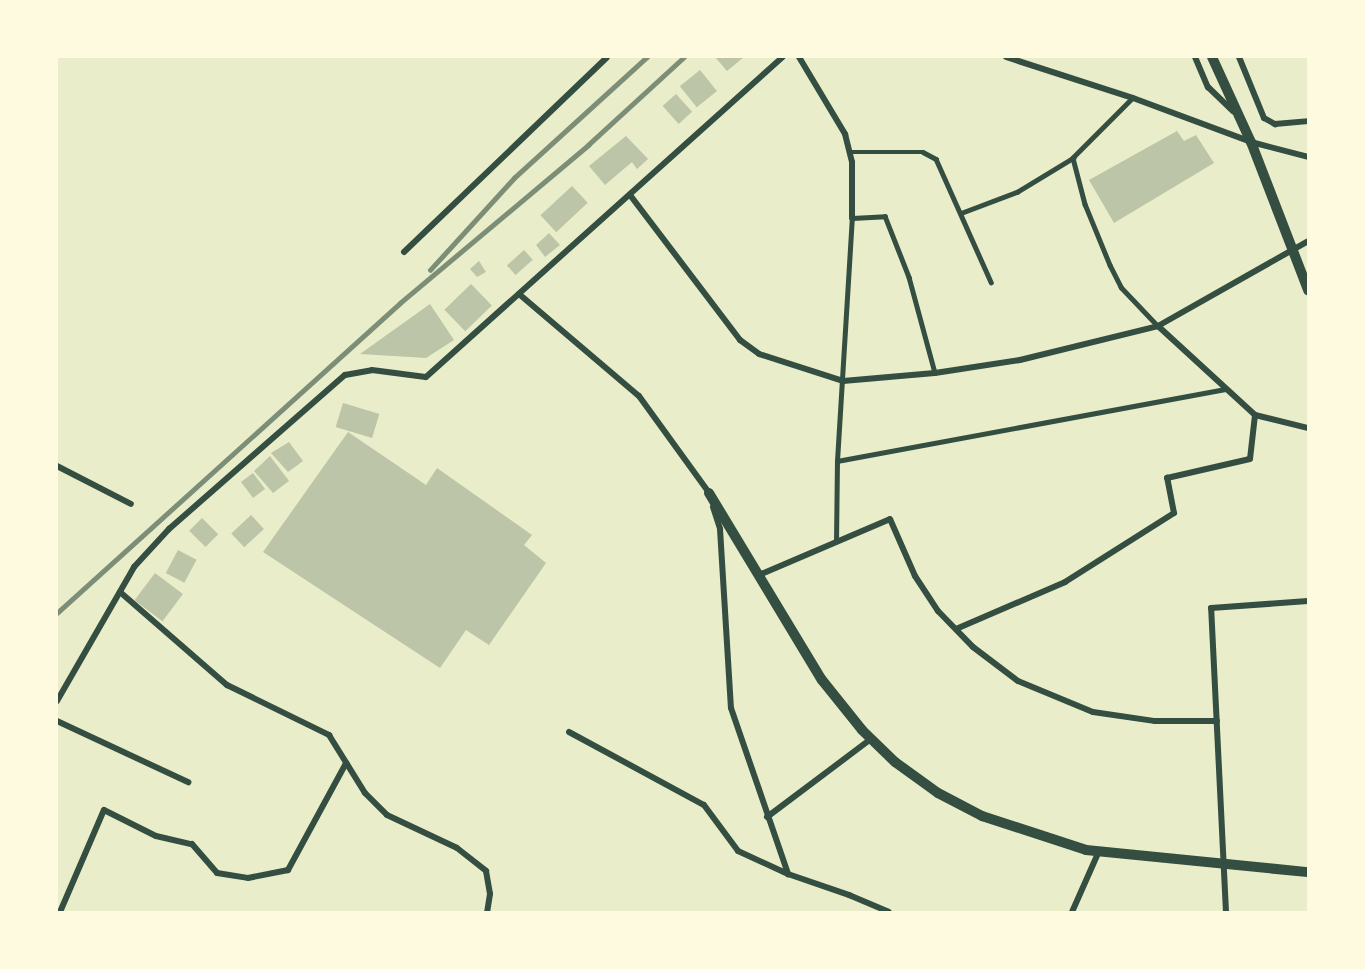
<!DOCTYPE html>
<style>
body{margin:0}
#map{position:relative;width:1365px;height:969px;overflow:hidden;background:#e9edc9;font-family:Jost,sans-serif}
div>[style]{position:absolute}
.building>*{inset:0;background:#bcc5a7;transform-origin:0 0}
.service>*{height:4.5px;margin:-2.25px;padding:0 2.25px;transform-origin:2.25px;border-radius:2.25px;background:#344e41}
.minor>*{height:6px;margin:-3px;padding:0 3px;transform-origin:3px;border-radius:3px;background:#344e41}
.tertiary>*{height:10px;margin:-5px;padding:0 5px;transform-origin:5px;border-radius:5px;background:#344e41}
.rail>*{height:4.5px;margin:-2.25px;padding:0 2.25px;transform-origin:2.25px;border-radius:2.25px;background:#7c8e77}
span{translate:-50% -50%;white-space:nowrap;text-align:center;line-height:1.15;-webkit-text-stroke:6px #fefae0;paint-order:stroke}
.frame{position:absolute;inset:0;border:58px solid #fefae0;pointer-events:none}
</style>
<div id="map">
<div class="building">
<i style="clip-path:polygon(715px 57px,744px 57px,727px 71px)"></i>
<i style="left:700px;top:70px;width:27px;height:26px;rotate:51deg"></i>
<i style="left:676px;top:94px;width:24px;height:18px;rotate:48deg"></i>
<i style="clip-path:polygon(1177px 131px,1184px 141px,1196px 135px,1214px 163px,1114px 223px,1089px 180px)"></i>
<i style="clip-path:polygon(626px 136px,648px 159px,637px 169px,632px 162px,605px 185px,589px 166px)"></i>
<i style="left:572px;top:186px;width:23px;height:43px;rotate:47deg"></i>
<i style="clip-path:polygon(549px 233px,560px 245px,545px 257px,536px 245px)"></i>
<i style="left:524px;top:250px;width:13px;height:23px;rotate:48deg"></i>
<i style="clip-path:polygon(479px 261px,486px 272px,477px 277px,470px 269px)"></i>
<i style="left:471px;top:284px;width:30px;height:37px;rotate:46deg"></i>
<i style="clip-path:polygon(430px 304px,454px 340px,426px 358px,360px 354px)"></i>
<i style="left:343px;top:403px;width:38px;height:25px;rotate:17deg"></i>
<i style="clip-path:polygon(348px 432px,426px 485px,437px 468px,532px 535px,524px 545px,546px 563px,489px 645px,466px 630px,440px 668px,263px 552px)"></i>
<i style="clip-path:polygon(289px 442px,303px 461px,288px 472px,271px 453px)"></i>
<i style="clip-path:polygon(270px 456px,289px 481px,273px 493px,254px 471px)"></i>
<i style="left:253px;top:473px;width:20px;height:15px;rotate:53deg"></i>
<i style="left:251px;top:515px;width:19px;height:27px;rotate:47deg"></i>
<i style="left:202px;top:518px;width:23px;height:18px;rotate:45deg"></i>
<i style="left:178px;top:550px;width:21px;height:26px;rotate:28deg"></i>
<i style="left:155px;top:573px;width:35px;height:34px;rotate:37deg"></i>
</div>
<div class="service">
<i style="left:1133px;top:98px;width:85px;rotate:135deg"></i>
<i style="left:1073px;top:158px;width:48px;rotate:75.4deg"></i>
<i style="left:1085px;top:204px;width:66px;rotate:67.7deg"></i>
<i style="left:1110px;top:265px;width:25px;rotate:63deg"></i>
<i style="left:1121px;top:287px;width:54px;rotate:46.5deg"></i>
<i style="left:849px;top:152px;width:74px"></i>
<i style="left:923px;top:152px;width:15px;rotate:28deg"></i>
<i style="left:936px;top:159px;width:135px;rotate:65.9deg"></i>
<i style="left:961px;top:213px;width:60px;rotate:-20.6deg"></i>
<i style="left:1017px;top:192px;width:66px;rotate:-31.3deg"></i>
<i style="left:837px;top:461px;width:396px;rotate:-10.5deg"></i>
<i style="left:836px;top:542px;width:81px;rotate:-89.3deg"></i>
<i style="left:837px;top:461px;width:243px;rotate:-86.5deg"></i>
<i style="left:852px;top:218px;width:33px;rotate:-3deg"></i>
<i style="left:885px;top:216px;width:66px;rotate:68.5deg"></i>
<i style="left:909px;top:277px;width:99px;rotate:74.8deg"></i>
</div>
<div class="minor">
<i style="left:799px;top:57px;width:90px;rotate:59.1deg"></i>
<i style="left:845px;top:134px;width:29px;rotate:76deg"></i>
<i style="left:852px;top:162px;width:56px;rotate:90deg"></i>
<i style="left:1006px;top:57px;width:133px;rotate:17.9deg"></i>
<i style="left:1133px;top:98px;width:126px;rotate:20.4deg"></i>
<i style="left:1251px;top:142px;width:59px;rotate:14.7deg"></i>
<i style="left:1195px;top:57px;width:33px;rotate:67deg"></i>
<i style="left:1208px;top:87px;width:35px;rotate:44deg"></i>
<i style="left:1239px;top:57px;width:66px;rotate:67.7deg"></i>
<i style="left:1264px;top:118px;width:13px;rotate:29deg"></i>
<i style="left:1275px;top:124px;width:33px;rotate:-5deg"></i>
<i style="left:630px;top:195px;width:182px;rotate:52.8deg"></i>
<i style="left:740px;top:340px;width:24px;rotate:36deg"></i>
<i style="left:759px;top:354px;width:88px;rotate:17.8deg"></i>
<i style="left:843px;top:381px;width:92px;rotate:-5deg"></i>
<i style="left:935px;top:373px;width:86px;rotate:-8.7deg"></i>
<i style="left:1020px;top:360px;width:142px;rotate:-13.8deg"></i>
<i style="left:1158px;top:326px;width:172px;rotate:-29.5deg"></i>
<i style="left:404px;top:252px;width:281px;rotate:-43.8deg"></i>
<i style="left:519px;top:294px;width:157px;rotate:40.4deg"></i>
<i style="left:639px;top:396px;width:121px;rotate:54.1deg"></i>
<i style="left:1158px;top:326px;width:132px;rotate:42.5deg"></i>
<i style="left:1255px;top:415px;width:55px;rotate:13.8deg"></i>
<i style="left:57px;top:466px;width:83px;rotate:27.2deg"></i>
<i style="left:713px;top:507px;width:23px;rotate:72deg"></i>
<i style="left:720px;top:529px;width:179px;rotate:86.5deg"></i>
<i style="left:731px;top:708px;width:176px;rotate:71deg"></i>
<i style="left:759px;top:575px;width:142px;rotate:-23.1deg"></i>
<i style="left:890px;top:519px;width:62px;rotate:66.3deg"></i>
<i style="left:915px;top:576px;width:42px;rotate:56.7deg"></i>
<i style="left:938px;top:611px;width:50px;rotate:45.8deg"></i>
<i style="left:973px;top:647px;width:56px;rotate:37.1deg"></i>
<i style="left:1018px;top:681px;width:81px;rotate:22.5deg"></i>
<i style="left:1093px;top:712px;width:63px;rotate:8.3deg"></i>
<i style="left:1155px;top:721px;width:62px"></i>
<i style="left:120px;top:592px;width:142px;rotate:41deg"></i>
<i style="left:227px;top:685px;width:114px;rotate:26.1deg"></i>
<i style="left:329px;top:735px;width:68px;rotate:58.2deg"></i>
<i style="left:365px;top:793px;width:31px;rotate:45deg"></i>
<i style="left:387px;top:815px;width:77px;rotate:25.2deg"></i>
<i style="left:457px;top:848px;width:37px;rotate:38deg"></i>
<i style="left:486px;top:871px;width:23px;rotate:80deg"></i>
<i style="left:490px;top:894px;width:18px;rotate:99deg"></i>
<i style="left:956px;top:629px;width:119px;rotate:-23.3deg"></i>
<i style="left:1065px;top:582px;width:129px;rotate:-32.3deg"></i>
<i style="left:1174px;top:513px;width:36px;rotate:-101deg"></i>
<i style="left:1167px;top:478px;width:85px;rotate:-12.9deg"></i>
<i style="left:1250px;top:459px;width:44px;rotate:-83.5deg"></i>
<i style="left:57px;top:701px;width:155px;rotate:-60.1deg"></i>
<i style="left:134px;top:567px;width:52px;rotate:-47.4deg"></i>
<i style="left:169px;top:529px;width:234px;rotate:-41.2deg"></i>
<i style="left:345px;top:375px;width:27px;rotate:-10deg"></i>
<i style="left:372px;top:370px;width:54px;rotate:7.4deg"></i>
<i style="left:426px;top:377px;width:479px;rotate:-41.9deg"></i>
<i style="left:57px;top:721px;width:145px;rotate:25deg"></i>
<i style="left:569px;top:732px;width:153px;rotate:28.4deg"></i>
<i style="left:704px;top:805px;width:57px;rotate:53.5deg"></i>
<i style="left:738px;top:851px;width:55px;rotate:24.7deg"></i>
<i style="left:788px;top:874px;width:65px;rotate:19deg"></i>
<i style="left:849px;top:895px;width:43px;rotate:23deg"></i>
<i style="left:767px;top:817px;width:130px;rotate:-36.9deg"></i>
<i style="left:60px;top:912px;width:111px;rotate:-66.7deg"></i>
<i style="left:104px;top:810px;width:58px;rotate:26.6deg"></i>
<i style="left:156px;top:836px;width:37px;rotate:13deg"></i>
<i style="left:192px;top:844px;width:38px;rotate:49deg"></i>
<i style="left:217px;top:873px;width:31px;rotate:9deg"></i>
<i style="left:248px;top:878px;width:41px;rotate:-11.3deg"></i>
<i style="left:288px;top:870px;width:122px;rotate:-61.5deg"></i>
<i style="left:1072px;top:912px;width:67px;rotate:-66.1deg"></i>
<i style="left:1226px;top:912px;width:304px;rotate:-92.8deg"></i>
<i style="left:1211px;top:608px;width:97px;rotate:-4.1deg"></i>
</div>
<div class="tertiary">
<i style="left:1212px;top:57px;width:94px;rotate:65.4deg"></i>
<i style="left:1251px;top:142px;width:159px;rotate:68.9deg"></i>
<i style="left:709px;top:493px;width:218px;rotate:58.9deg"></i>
<i style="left:822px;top:680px;width:64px;rotate:51.3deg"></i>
<i style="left:862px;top:730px;width:46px;rotate:44.1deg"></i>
<i style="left:895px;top:762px;width:53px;rotate:35.8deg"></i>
<i style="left:938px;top:793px;width:50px;rotate:27.6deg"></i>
<i style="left:982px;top:816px;width:109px;rotate:18.1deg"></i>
<i style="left:1086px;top:850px;width:223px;rotate:5.7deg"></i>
</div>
<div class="rail">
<i style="left:430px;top:270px;width:125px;rotate:-47.6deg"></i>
<i style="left:514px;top:178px;width:180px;rotate:-42.3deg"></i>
<i style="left:57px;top:613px;width:462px;rotate:-42.1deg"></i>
<i style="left:400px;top:303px;width:246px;rotate:-40deg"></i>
<i style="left:588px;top:145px;width:130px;rotate:-42.5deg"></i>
</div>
<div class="frame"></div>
</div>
